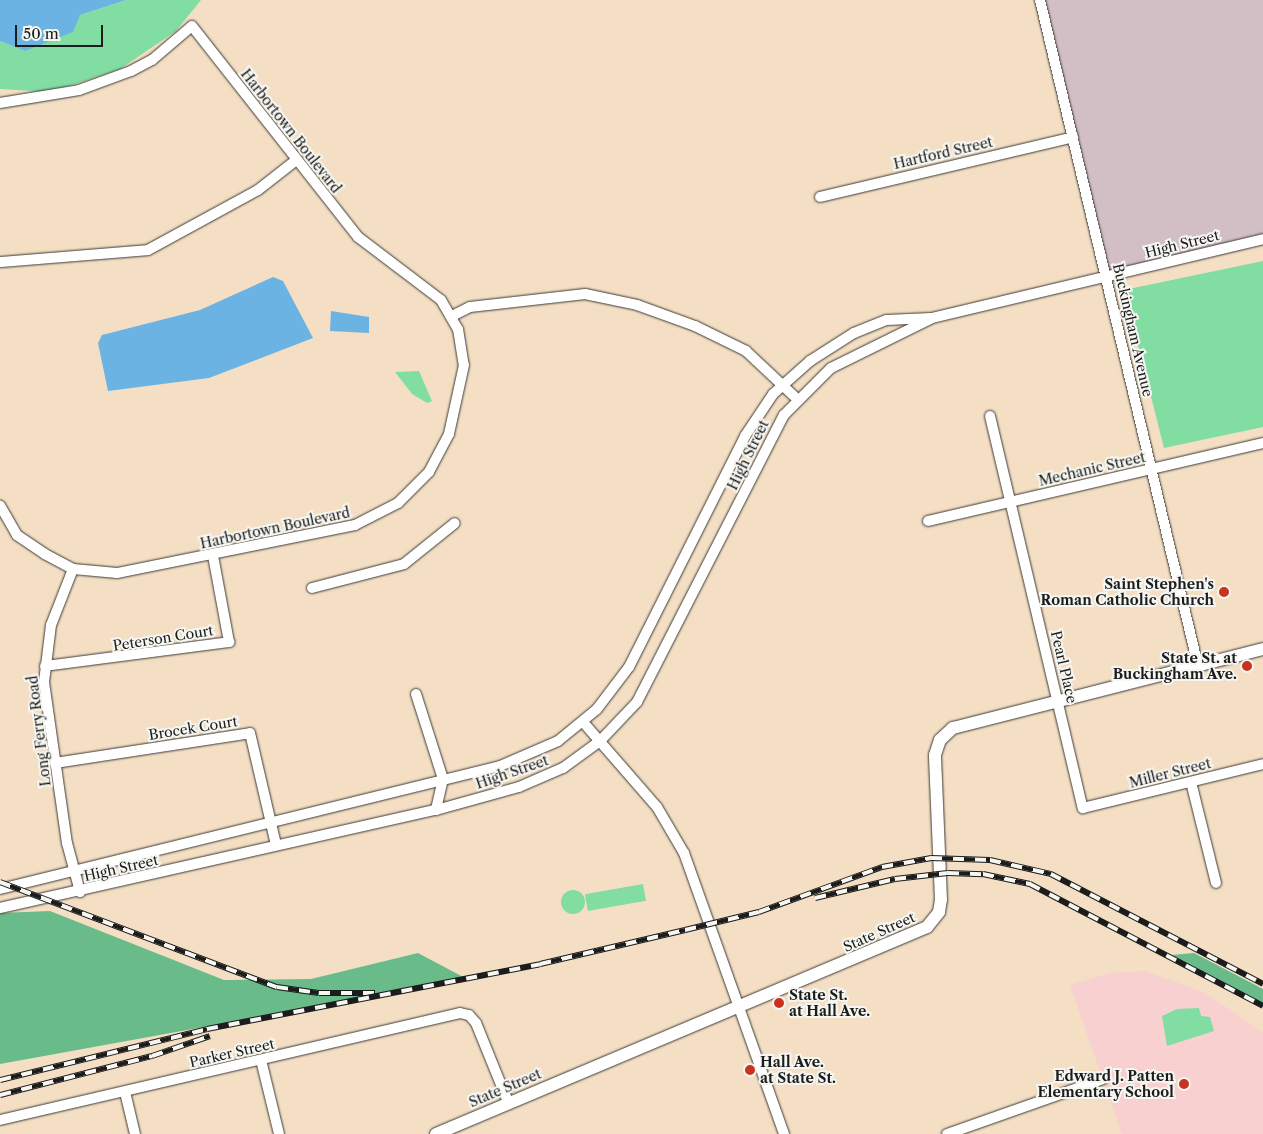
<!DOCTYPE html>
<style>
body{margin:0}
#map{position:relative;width:1263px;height:1134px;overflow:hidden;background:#f4dfc4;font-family:"Libre Caslon Text",serif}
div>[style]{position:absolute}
.built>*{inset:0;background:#f7d0cf}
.industrial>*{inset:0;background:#d2bec5}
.green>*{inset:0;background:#82dda3;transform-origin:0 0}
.round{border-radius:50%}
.forest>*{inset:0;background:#69bc89}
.water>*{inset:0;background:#6bb3e2}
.roads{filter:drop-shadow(0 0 1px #3c3935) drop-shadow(0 0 1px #3c3935)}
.minor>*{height:10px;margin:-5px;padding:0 5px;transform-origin:5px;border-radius:5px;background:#fff}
.tertiary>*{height:12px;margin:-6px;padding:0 6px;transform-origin:6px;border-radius:6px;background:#fff}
.rail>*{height:5.5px;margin-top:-2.75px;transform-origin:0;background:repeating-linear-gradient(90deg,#f6f6f2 0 11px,#1c1c1c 0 22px);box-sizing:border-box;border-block:1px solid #1c1c1c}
.dots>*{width:14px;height:14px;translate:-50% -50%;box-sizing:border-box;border:2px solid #f6f6f2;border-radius:50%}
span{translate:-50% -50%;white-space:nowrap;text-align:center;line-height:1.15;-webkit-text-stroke:4px #f6f6f2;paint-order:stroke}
.street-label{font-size:14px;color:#1c1c1c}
.poi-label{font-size:14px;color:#1c1c1c;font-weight:700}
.right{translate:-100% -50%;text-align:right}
.left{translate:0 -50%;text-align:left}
.scale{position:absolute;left:15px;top:25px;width:88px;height:22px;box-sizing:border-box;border:2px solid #1c1c1c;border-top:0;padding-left:6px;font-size:15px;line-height:18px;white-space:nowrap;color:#1c1c1c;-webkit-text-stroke:4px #f6f6f2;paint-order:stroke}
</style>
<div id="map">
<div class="built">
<i style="clip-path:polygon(1144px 971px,1204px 992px,1263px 1033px,1263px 1134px,1122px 1134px,1070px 985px,1110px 973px)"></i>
</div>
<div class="industrial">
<i style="clip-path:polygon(1040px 0,1263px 0,1263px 234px,1105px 272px)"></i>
</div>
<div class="green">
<i style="clip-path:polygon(126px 0,201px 0,176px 31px,120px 69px,51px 92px,0 89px,0 41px,25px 51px,80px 15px)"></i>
<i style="clip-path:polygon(1263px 261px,1263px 427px,1164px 448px,1124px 290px)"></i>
<i style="clip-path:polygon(419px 371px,432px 401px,427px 403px,412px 394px,395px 372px)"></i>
<i style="left:643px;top:884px;width:17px;height:59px;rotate:80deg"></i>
<i class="round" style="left:561px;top:890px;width:24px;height:24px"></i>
<i style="clip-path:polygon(1199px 1008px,1201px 1016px,1210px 1017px,1214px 1031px,1167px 1046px,1162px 1016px,1177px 1009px)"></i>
</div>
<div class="forest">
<i style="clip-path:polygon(50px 911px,224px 980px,311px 979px,418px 953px,467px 979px,0 1064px,0 913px)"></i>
<i style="clip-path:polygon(1194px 953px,1263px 989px,1263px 1007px,1171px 955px)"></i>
</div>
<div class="water">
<i style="clip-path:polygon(0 0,126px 0,80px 15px,73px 32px,25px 51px,0 41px)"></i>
<i style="clip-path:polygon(273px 277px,283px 281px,313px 338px,209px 378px,108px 391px,98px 343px,102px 335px,200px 310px)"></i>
<i style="clip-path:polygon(331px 311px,369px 317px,369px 333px,330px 331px)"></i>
</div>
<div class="roads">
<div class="minor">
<i style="left:1040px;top:0;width:684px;rotate:76.65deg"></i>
<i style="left:0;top:103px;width:80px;rotate:-9.3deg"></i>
<i style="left:79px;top:90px;width:55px;rotate:-20.1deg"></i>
<i style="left:131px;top:71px;width:24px;rotate:-28deg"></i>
<i style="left:152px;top:60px;width:52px;rotate:-40.4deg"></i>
<i style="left:192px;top:26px;width:268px;rotate:51.8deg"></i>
<i style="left:358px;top:237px;width:104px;rotate:37.2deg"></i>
<i style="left:441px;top:300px;width:34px;rotate:60deg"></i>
<i style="left:458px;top:329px;width:36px;rotate:81deg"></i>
<i style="left:464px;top:365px;width:71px;rotate:102.3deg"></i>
<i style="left:449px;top:434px;width:43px;rotate:117.8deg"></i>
<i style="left:429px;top:472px;width:44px;rotate:135deg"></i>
<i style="left:398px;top:503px;width:48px;rotate:152.9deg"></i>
<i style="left:355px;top:525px;width:243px;rotate:168.6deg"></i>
<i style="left:117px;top:573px;width:44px;rotate:-174.8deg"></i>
<i style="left:73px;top:569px;width:32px;rotate:-152deg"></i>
<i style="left:45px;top:554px;width:34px;rotate:-146deg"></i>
<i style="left:17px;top:535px;width:34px;rotate:-120deg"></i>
<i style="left:820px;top:197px;width:260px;rotate:-13.3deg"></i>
<i style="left:0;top:262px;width:148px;rotate:-4.6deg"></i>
<i style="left:148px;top:250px;width:125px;rotate:-28.6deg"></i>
<i style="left:258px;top:190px;width:47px;rotate:-38.1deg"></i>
<i style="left:452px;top:316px;width:20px;rotate:-27deg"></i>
<i style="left:470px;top:307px;width:116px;rotate:-6.4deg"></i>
<i style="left:585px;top:294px;width:53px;rotate:11.9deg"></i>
<i style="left:637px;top:305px;width:62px;rotate:19.9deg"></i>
<i style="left:695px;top:326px;width:57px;rotate:26.1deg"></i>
<i style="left:746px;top:351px;width:69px;rotate:43.2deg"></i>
<i style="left:990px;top:416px;width:403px;rotate:76.7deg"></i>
<i style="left:1083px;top:808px;width:185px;rotate:-13.7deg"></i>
<i style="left:928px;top:521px;width:344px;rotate:-13.1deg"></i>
<i style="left:73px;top:569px;width:60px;rotate:111.4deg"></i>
<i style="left:51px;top:625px;width:57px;rotate:97deg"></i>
<i style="left:44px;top:682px;width:163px;rotate:81.9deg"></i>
<i style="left:67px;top:843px;width:51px;rotate:75.1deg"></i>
<i style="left:312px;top:588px;width:95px;rotate:-14.6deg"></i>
<i style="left:404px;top:564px;width:65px;rotate:-38.8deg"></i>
<i style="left:45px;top:666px;width:186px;rotate:-7.4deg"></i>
<i style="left:229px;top:642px;width:87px;rotate:-100.5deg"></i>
<i style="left:416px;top:694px;width:89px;rotate:72.4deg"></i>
<i style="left:443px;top:779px;width:32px;rotate:103deg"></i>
<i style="left:583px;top:722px;width:113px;rotate:49deg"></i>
<i style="left:657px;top:807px;width:53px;rotate:59.6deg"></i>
<i style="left:684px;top:853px;width:298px;rotate:70.4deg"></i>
<i style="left:55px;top:763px;width:197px;rotate:-8.7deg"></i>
<i style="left:250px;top:733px;width:115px;rotate:76.9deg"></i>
<i style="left:1191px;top:782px;width:104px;rotate:76.1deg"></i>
<i style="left:0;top:889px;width:515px;rotate:-13.82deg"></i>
<i style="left:500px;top:766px;width:63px;rotate:-23.3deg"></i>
<i style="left:558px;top:741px;width:50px;rotate:-39.4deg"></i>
<i style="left:597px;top:709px;width:53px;rotate:-52.7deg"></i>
<i style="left:629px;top:667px;width:258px;rotate:-63.3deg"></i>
<i style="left:745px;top:436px;width:50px;rotate:-56.3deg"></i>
<i style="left:773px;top:394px;width:50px;rotate:-41.7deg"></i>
<i style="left:810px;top:361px;width:52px;rotate:-32.5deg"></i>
<i style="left:854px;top:333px;width:35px;rotate:-22deg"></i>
<i style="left:887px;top:320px;width:44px;rotate:-2.6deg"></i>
<i style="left:0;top:908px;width:447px;rotate:-12.7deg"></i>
<i style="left:436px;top:810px;width:86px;rotate:-15.5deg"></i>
<i style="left:519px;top:787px;width:48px;rotate:-23.4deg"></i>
<i style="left:563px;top:768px;width:46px;rotate:-36.1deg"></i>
<i style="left:600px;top:741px;width:54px;rotate:-46.5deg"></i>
<i style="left:637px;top:702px;width:322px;rotate:-62.9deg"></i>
<i style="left:784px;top:415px;width:66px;rotate:-45deg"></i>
<i style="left:831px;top:368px;width:113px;rotate:-26.3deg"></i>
<i style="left:932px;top:318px;width:340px;rotate:-13.4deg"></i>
<i style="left:261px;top:1060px;width:76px;rotate:76.3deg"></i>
<i style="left:125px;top:1092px;width:43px;rotate:76.6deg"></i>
<i style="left:0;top:1120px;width:472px;rotate:-13.1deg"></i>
<i style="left:460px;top:1013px;width:9px;rotate:13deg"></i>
<i style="left:469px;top:1015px;width:11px;rotate:49deg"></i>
<i style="left:476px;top:1023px;width:85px;rotate:67.9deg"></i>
<i style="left:947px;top:1134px;width:165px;rotate:-19.4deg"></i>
</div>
<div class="tertiary">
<i style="left:436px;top:1134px;width:533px;rotate:-22.86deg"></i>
<i style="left:927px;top:927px;width:19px;rotate:-51deg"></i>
<i style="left:939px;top:912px;width:12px;rotate:-81deg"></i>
<i style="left:941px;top:900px;width:145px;rotate:-92.4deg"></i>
<i style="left:935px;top:755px;width:16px;rotate:-72deg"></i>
<i style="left:940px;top:740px;width:18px;rotate:-43deg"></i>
<i style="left:953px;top:728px;width:320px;rotate:-14.3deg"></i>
</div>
</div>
<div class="rail">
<i style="left:0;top:882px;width:296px;rotate:20.8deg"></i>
<i style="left:277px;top:987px;width:42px;rotate:8.1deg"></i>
<i style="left:319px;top:993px;width:56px"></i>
<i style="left:815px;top:898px;width:82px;rotate:-13.4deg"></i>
<i style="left:895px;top:879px;width:53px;rotate:-6.5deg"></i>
<i style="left:948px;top:873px;width:35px;rotate:2deg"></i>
<i style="left:983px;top:874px;width:48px;rotate:12deg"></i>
<i style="left:1030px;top:884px;width:263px;rotate:27.6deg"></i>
<i style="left:0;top:1080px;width:213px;rotate:-13.8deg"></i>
<i style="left:207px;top:1029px;width:339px;rotate:-11deg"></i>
<i style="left:540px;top:964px;width:149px;rotate:-13.2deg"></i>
<i style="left:685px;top:930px;width:76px;rotate:-13.7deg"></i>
<i style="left:759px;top:912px;width:131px;rotate:-20.1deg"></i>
<i style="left:882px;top:867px;width:50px;rotate:-10.4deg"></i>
<i style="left:931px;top:858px;width:59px;rotate:1.9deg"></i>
<i style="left:990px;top:860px;width:63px;rotate:12.9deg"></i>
<i style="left:1051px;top:874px;width:239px;rotate:27.4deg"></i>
<i style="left:0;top:1095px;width:157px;rotate:-14.4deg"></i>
<i style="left:152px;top:1056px;width:61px;rotate:-19deg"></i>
</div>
<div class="dots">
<i style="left:1224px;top:592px;background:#c8321e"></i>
<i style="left:1247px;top:666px;background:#c8321e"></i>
<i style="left:779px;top:1003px;background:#c8321e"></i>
<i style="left:750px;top:1070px;background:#c8321e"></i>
<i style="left:1184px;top:1084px;background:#c8321e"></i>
</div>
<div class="street-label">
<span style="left:291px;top:131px;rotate:52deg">Harbortown Boulevard</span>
<span style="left:943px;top:153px;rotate:-13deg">Hartford Street</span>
<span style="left:1182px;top:244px;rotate:-14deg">High Street</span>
<span style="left:1133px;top:330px;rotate:77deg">Buckingham Avenue</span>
<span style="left:748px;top:455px;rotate:-64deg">High Street</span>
<span style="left:1092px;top:469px;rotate:-13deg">Mechanic Street</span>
<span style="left:275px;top:528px;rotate:-12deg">Harbortown Boulevard</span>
<span style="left:163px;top:638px;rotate:-9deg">Peterson Court</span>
<span style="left:1064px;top:667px;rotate:77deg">Pearl Place</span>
<span style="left:193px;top:728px;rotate:-9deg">Brocek Court</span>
<span style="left:39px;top:731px;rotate:-97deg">Long Ferry Road</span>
<span style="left:512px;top:772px;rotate:-19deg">High Street</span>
<span style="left:1170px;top:773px;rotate:-14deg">Miller Street</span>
<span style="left:121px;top:868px;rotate:-13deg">High Street</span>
<span style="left:879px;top:932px;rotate:-24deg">State Street</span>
<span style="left:232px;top:1053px;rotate:-13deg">Parker Street</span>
<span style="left:505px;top:1088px;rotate:-23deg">State Street</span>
</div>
<div class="poi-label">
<span class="right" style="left:1214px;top:592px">Saint Stephen's<br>Roman Catholic Church</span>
<span class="right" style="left:1237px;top:666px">State St. at<br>Buckingham Ave.</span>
<span class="left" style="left:789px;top:1003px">State St.<br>at Hall Ave.</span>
<span class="left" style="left:760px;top:1070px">Hall Ave.<br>at State St.</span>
<span class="right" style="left:1174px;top:1084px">Edward J. Patten<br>Elementary School</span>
</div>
<div class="scale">50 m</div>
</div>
